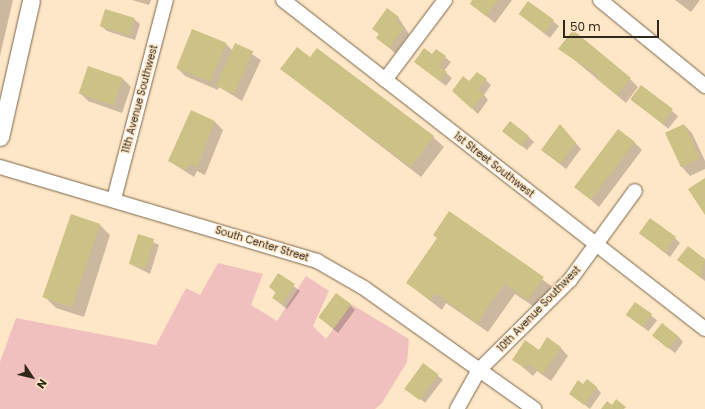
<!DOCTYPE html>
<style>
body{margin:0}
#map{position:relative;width:705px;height:409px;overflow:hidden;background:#fee7c7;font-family:Poppins,sans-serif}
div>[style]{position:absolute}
.green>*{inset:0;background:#efc0bd}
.shadow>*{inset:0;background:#0003;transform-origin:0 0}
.building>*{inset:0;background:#ccc286;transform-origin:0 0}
.roads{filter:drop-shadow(0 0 1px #796549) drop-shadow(0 0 1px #796549)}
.minor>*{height:14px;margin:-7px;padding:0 7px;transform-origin:7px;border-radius:7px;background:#fff}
.major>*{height:17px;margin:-8.5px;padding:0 8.5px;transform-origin:8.5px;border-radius:8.5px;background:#fff}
span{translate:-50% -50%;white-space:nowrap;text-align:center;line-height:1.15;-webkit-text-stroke:3px #fee7c7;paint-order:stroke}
.street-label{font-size:10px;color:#31281c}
.north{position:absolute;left:12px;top:357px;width:40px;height:40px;-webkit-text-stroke:3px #fee7c7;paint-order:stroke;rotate:125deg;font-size:11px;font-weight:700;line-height:16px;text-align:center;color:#31281c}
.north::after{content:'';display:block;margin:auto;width:14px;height:18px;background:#31281c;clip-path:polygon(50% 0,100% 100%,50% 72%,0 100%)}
.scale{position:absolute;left:563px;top:20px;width:96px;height:18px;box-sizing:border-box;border:2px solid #31281c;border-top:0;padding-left:5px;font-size:12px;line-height:14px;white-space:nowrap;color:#31281c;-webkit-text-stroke:3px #fee7c7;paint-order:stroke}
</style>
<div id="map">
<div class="green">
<i style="clip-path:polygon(218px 263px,263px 274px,251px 305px,277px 321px,306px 276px,329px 291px,313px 326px,326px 339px,351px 304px,409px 339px,407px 362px,382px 403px,375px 409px,0 409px,0 362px,16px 318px,156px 345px,186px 288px,200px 295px)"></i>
</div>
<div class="shadow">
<i style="clip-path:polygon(0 0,13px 0,0 56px)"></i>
<i style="clip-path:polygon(132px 0,151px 0,149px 5px)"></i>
<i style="clip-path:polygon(473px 0,512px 0,495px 23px,471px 4px)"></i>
<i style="clip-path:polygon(675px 0,700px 0,691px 12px)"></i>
<i style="clip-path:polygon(519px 14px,553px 21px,559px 26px,550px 38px)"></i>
<i style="clip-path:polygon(398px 17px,409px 34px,395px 53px,378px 38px,380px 35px,373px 28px)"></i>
<i style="clip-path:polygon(134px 19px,140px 24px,135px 40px,107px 31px,101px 26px)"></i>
<i style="clip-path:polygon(225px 43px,233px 51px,236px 44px,261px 60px,242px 101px,219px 87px,218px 90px,185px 76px,177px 68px)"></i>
<i style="clip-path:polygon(560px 48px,630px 79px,638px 87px,626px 103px)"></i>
<i style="clip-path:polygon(436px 50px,451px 62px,444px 71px,452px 78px,446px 86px,421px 67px)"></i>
<i style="clip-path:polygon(310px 58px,433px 137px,444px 147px,421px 177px,281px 69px)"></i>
<i style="clip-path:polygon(88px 67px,123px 79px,131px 87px,122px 113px,88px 101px,80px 93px)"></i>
<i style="clip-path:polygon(486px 80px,491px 85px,484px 95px,488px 100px,478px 114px,458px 96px,470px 83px)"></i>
<i style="left:641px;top:86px;width:48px;height:16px;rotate:39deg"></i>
<i style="clip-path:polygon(192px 112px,215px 122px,223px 130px,205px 175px,197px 171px,194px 177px,169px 161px)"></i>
<i style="clip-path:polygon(684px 125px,692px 133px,705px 161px,705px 169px,690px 176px,682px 167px)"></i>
<i style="clip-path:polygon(561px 126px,581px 149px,566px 169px,542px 150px)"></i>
<i style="clip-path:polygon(528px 136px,534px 142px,527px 150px,510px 137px)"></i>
<i style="clip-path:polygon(634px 142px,642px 150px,599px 207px,575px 186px)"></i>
<i style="clip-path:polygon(450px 212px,554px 288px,539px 310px,515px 294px,488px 332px,446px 303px,442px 310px,407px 283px,438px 239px)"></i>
<i style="clip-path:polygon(99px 224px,110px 235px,84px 317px,56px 308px,46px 298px)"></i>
<i style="clip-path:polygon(640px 233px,675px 238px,680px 243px,670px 257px)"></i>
<i style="clip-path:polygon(139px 235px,159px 245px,150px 274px,130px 264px)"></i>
<i style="clip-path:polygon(688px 247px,705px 260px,705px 281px,679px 260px)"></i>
<i style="clip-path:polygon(278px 274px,300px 291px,287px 309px,273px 298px,276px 293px,270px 287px)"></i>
<i style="left:635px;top:303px;width:28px;height:14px;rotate:38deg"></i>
<i style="clip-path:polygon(350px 305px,355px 310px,338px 333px,319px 317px)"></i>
<i style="clip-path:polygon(653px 336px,678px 336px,683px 342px,675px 353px)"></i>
<i style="clip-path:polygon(560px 347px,568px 356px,551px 381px,537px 371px,533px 376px,513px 359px)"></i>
<i style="left:424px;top:365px;width:24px;height:29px;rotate:38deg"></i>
<i style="clip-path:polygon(584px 385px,596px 387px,601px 393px,590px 409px,570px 393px)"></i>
</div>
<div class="building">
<i style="clip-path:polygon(472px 0,498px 0,486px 16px,470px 4px)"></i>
<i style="left:528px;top:1px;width:32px;height:16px;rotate:36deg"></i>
<i style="clip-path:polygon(387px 8px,399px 17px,396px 21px,404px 28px,389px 48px,376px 38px,379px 34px,372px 29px)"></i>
<i style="left:105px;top:9px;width:31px;height:18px;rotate:17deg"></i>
<i style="left:192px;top:29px;width:37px;height:42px;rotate:22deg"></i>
<i style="clip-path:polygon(573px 30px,631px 78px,617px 95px,597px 79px,599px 76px,558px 49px)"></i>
<i style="left:235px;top:43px;width:20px;height:47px;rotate:24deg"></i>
<i style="clip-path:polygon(297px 47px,310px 57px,317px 48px,434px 136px,411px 167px,280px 69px)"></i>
<i style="clip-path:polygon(424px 48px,432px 54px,436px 49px,446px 56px,439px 66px,447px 72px,440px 81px,414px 62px)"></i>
<i style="left:88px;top:66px;width:37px;height:29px;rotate:19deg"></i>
<i style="clip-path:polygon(477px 72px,487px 79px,478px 89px,484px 94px,472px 109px,452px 91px,463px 76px,469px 81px)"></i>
<i style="left:641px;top:85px;width:40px;height:18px;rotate:37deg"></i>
<i style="clip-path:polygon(191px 110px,215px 121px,197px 167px,189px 164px,186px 170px,168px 161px)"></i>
<i style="left:510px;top:121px;width:24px;height:13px;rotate:38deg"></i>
<i style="clip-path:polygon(560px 124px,576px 143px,560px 164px,541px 150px)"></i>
<i style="left:684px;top:124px;width:38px;height:21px;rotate:65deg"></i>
<i style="left:618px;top:129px;width:21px;height:73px;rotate:37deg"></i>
<i style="clip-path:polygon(705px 178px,705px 215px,688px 189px)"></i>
<i style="clip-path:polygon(449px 211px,544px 277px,528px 300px,504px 284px,477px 323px,435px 293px,431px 300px,406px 283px,437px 238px,433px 235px)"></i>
<i style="left:71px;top:214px;width:31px;height:88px;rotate:19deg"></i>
<i style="left:650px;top:218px;width:32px;height:19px;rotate:36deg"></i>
<i style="left:138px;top:234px;width:17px;height:31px;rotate:17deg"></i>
<i style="clip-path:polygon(688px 246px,705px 259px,701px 278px,677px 260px)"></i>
<i style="clip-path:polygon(278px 273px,295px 284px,282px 304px,272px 298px,276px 292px,269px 287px)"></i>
<i style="left:336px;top:293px;width:19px;height:30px;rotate:36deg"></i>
<i style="left:635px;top:302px;width:21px;height:16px;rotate:35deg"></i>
<i style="left:662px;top:323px;width:21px;height:16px;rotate:39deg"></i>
<i style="clip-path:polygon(547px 337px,561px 347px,543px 374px,528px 364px,525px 368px,512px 360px,525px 340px,539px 350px)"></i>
<i style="left:423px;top:363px;width:19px;height:32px;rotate:36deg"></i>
<i style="clip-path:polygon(587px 379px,597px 387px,584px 405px,569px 394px,578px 380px,583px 384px)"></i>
<i style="clip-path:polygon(616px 399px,626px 407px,624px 409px,601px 409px,607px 401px,612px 405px)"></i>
</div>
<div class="roads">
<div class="minor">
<i style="left:283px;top:0;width:535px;rotate:37.94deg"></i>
<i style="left:600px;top:0;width:136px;rotate:39.3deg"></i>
<i style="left:385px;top:80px;width:100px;rotate:-53.1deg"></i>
<i style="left:0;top:167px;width:331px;rotate:16.5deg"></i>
<i style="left:317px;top:261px;width:54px;rotate:29.9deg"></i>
<i style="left:364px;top:288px;width:209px;rotate:35.4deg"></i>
<i style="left:114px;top:199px;width:206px;rotate:-75.4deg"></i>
<i style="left:457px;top:409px;width:45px;rotate:-60.6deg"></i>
<i style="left:479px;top:370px;width:128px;rotate:-44.7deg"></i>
<i style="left:570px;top:280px;width:110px;rotate:-53.9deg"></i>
</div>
<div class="major">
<i style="left:0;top:137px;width:140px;rotate:-77.2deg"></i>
</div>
</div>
<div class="street-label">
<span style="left:140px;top:99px;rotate:-75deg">11th Avenue Southwest</span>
<span style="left:494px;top:165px;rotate:38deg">1st Street Southwest</span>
<span style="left:262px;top:244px;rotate:17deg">South Center Street</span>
<span style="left:539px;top:309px;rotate:-46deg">10th Avenue Southwest</span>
</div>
<div class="north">N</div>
<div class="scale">50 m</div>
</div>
